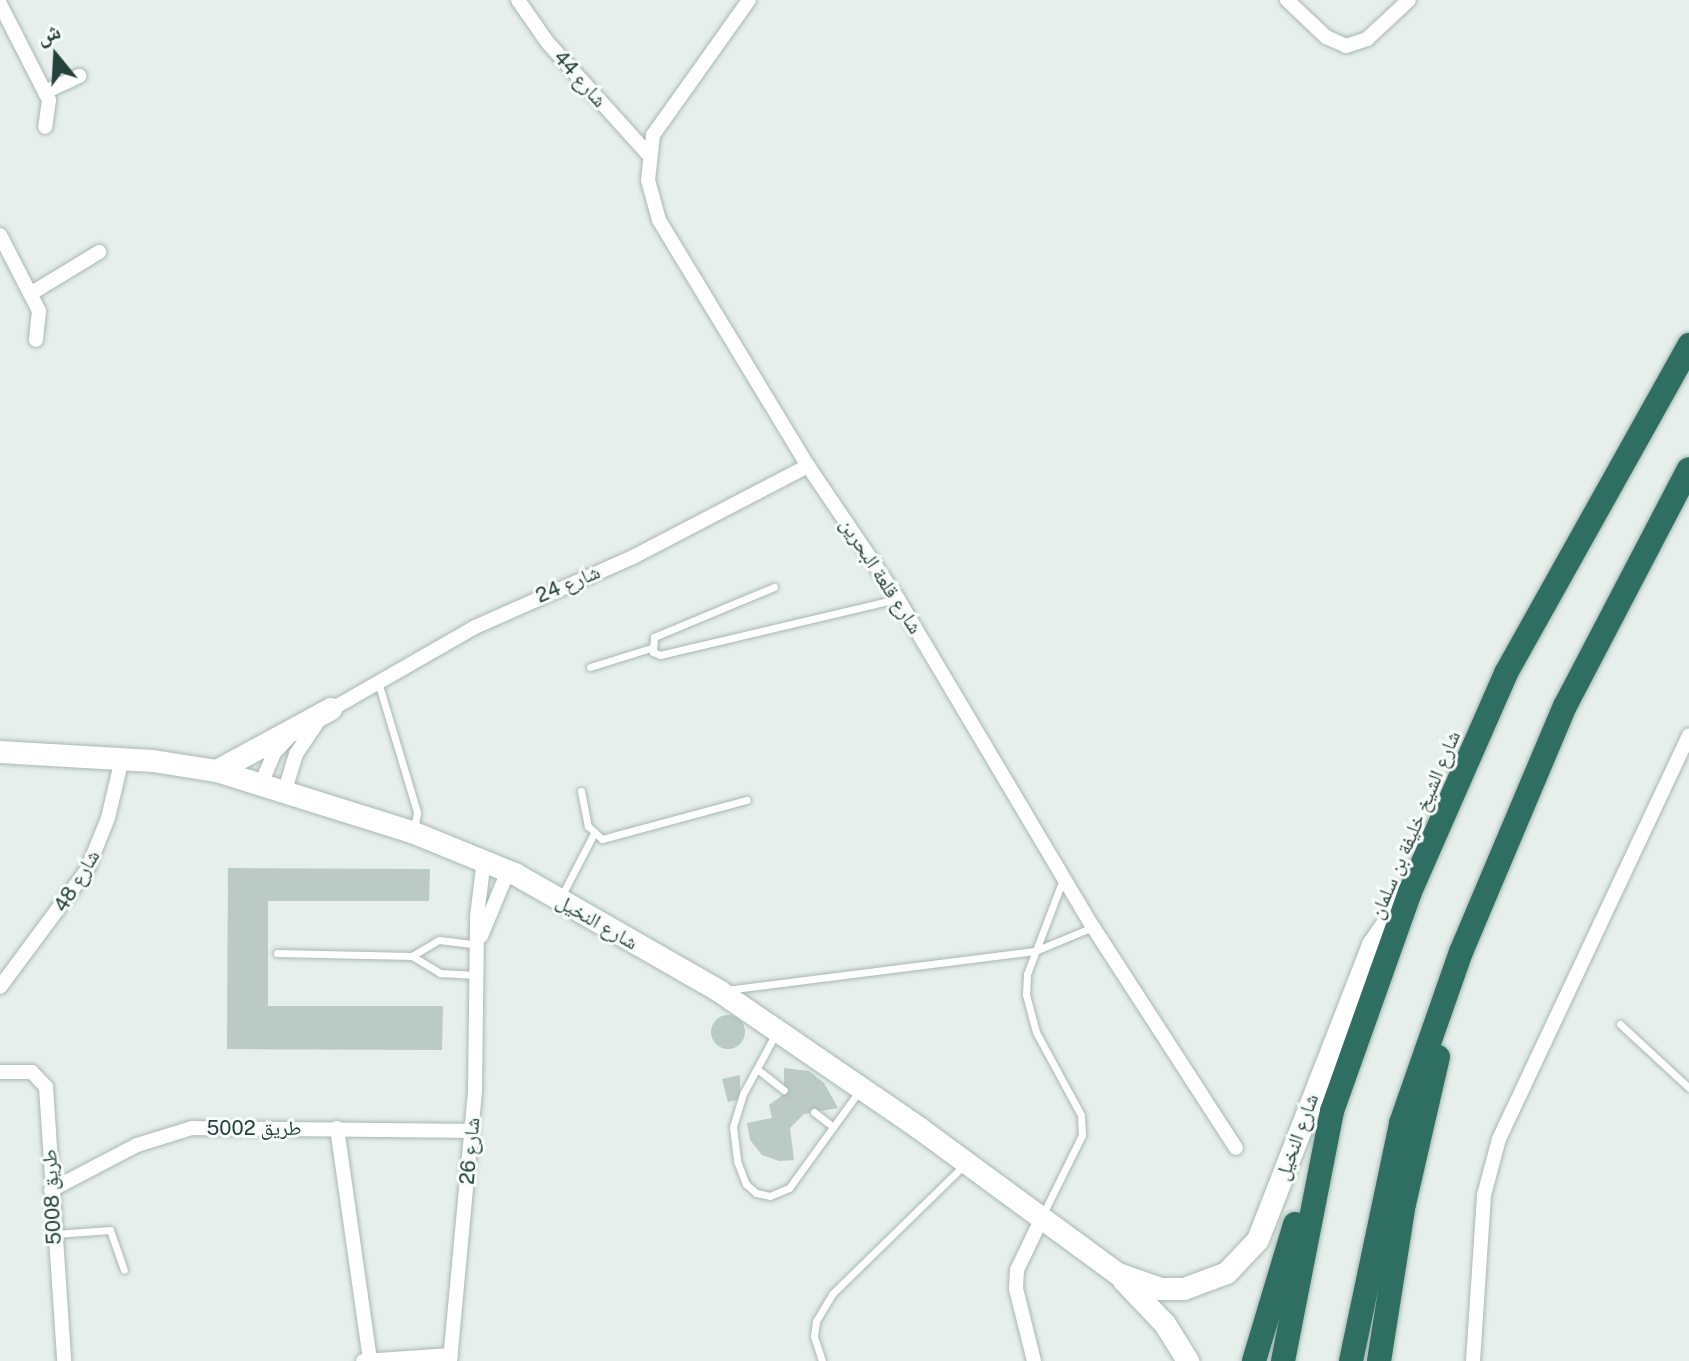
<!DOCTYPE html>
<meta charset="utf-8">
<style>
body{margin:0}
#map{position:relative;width:1689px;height:1361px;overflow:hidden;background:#e6efeb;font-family:"Public Sans","Noto Naskh Arabic",sans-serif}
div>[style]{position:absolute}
.building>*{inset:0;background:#bbcac4}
.round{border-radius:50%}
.roads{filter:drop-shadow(0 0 2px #a8b8b2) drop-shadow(0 0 2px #a8b8b2)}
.lane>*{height:7px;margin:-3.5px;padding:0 3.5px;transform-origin:3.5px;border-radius:3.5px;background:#fff}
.street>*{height:14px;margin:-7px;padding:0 7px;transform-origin:7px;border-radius:7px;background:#fff}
.secondary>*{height:22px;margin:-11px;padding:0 11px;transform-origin:11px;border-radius:11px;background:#fff}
.highway>*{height:24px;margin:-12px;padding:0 12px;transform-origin:12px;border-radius:12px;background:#2f6f62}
span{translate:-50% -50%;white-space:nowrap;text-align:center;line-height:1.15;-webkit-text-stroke:6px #f7fbf9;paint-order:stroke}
.street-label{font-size:20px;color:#24423a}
.north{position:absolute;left:16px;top:16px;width:80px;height:80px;-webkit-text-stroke:6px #f7fbf9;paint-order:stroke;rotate:342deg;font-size:22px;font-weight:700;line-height:32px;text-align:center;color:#24423a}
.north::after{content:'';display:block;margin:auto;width:28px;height:36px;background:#24423a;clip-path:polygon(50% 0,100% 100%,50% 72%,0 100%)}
</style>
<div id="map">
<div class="building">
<i style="clip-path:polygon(228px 868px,430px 869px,429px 901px,268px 901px,268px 1006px,443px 1006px,442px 1050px,227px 1049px)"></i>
<i class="round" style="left:711px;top:1015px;width:34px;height:34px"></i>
<i style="clip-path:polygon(784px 1068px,809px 1071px,824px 1083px,838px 1108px,804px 1114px,790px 1128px,794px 1160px,779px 1161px,762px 1155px,750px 1140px,747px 1123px,772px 1118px,769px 1105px,784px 1094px)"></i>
<i style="clip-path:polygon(740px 1075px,740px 1099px,728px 1102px,722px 1079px)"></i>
</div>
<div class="roads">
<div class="lane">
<i style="left:774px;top:587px;width:130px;rotate:157.4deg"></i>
<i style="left:654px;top:637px;width:15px;rotate:94deg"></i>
<i style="left:653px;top:652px;width:8px;rotate:23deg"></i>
<i style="left:660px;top:655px;width:244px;rotate:-13.3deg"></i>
<i style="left:590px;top:667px;width:64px;rotate:-17.3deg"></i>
<i style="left:378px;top:682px;width:136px;rotate:73.3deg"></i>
<i style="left:417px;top:812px;width:18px;rotate:99deg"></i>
<i style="left:581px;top:791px;width:36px;rotate:79deg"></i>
<i style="left:588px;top:826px;width:19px;rotate:43deg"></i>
<i style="left:602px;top:839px;width:150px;rotate:-15.1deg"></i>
<i style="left:561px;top:897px;width:70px;rotate:-62.7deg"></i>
<i style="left:277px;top:953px;width:135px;rotate:1.3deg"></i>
<i style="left:412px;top:956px;width:31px;rotate:-31deg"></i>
<i style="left:439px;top:940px;width:39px;rotate:7deg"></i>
<i style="left:412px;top:956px;width:33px;rotate:31deg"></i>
<i style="left:440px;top:973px;width:36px;rotate:3deg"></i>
<i style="left:726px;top:990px;width:311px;rotate:-7.2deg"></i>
<i style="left:1035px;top:951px;width:63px;rotate:-22.5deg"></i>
<i style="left:1620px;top:1024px;width:94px;rotate:42.8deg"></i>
<i style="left:775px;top:1035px;width:67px;rotate:118.5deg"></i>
<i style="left:743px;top:1094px;width:34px;rotate:107deg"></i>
<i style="left:733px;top:1127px;width:34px;rotate:83deg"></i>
<i style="left:737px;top:1161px;width:25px;rotate:69deg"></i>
<i style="left:746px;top:1184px;width:13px;rotate:42deg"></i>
<i style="left:756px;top:1193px;width:14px;rotate:12deg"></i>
<i style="left:770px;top:1196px;width:21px;rotate:-23deg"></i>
<i style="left:789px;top:1188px;width:121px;rotate:-54.1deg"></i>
<i style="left:757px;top:1069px;width:34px;rotate:38deg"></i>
<i style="left:814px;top:1112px;width:24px;rotate:38deg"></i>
<i style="left:1043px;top:1214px;width:88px;rotate:-63.7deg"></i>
<i style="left:1082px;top:1135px;width:20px;rotate:-93deg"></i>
<i style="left:1081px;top:1115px;width:94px;rotate:-118.5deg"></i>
<i style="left:1036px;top:1032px;width:39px;rotate:-105deg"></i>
<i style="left:1026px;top:994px;width:20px;rotate:-87deg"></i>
<i style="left:1027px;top:974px;width:102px;rotate:-69.2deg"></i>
<i style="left:56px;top:1234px;width:54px;rotate:-4.2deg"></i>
<i style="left:110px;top:1230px;width:42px;rotate:70.7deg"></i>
<i style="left:822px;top:1361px;width:26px;rotate:-108deg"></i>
<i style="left:814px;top:1336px;width:15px;rotate:-82deg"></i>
<i style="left:816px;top:1321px;width:31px;rotate:-59deg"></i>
<i style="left:832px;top:1294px;width:185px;rotate:-44.3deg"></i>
</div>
<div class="street">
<i style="left:518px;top:0;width:52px;rotate:55.1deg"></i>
<i style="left:548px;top:43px;width:148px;rotate:48deg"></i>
<i style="left:749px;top:0;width:166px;rotate:125.4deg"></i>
<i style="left:653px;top:135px;width:45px;rotate:96.3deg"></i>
<i style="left:648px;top:180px;width:41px;rotate:74.6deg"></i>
<i style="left:659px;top:220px;width:288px;rotate:58.8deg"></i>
<i style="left:808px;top:466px;width:161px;rotate:55.9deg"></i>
<i style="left:898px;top:599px;width:382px;rotate:59.3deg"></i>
<i style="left:1093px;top:927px;width:263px;rotate:57.1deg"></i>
<i style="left:1287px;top:0;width:54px;rotate:43.5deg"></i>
<i style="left:1326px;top:37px;width:22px;rotate:24deg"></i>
<i style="left:1346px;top:46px;width:22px;rotate:-18deg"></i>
<i style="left:1367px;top:39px;width:57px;rotate:-42.9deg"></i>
<i style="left:0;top:4px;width:108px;rotate:63deg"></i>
<i style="left:49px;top:100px;width:27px;rotate:98deg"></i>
<i style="left:45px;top:92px;width:38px;rotate:-25deg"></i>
<i style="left:0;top:235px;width:85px;rotate:62.8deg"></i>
<i style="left:39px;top:311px;width:29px;rotate:96deg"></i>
<i style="left:30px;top:294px;width:81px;rotate:-31.3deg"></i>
<i style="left:325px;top:713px;width:173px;rotate:-29.8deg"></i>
<i style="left:475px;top:627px;width:173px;rotate:-23.9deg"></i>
<i style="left:633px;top:557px;width:197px;rotate:-27.5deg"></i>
<i style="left:261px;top:784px;width:34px;rotate:-67deg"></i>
<i style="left:274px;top:753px;width:21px;rotate:-47deg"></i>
<i style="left:285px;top:790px;width:38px;rotate:-73deg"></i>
<i style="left:296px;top:754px;width:41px;rotate:-55.9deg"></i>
<i style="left:481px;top:936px;width:70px;rotate:-67.4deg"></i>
<i style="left:0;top:987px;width:146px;rotate:-53.4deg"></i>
<i style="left:87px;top:870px;width:56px;rotate:-68deg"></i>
<i style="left:108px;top:818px;width:61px;rotate:-76.7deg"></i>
<i style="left:0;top:1072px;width:32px"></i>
<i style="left:32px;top:1072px;width:21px;rotate:47deg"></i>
<i style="left:46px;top:1087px;width:275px;rotate:86.2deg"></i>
<i style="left:337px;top:1128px;width:234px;rotate:81.9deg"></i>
<i style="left:51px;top:1190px;width:97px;rotate:-27.6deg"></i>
<i style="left:137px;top:1145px;width:58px;rotate:-17.2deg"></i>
<i style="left:192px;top:1128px;width:280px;rotate:0.6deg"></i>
<i style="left:363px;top:1361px;width:88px;rotate:-3.9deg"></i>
<i style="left:450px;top:1361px;width:272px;rotate:-84.7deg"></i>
<i style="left:475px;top:1090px;width:174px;rotate:-89.3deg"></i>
<i style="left:477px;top:916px;width:56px;rotate:-82.9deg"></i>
<i style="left:1034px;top:1361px;width:74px;rotate:-104deg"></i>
<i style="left:1016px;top:1289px;width:19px;rotate:-87deg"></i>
<i style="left:1017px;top:1270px;width:55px;rotate:-64.4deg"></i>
<i style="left:1473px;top:1361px;width:166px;rotate:-86.2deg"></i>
<i style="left:1484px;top:1195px;width:58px;rotate:-75deg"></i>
<i style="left:1499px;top:1139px;width:446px;rotate:-64.8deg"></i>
</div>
<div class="secondary">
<i style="left:0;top:752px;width:153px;rotate:3.4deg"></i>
<i style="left:153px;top:761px;width:65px;rotate:8.9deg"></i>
<i style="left:217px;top:771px;width:204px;rotate:17.4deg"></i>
<i style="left:412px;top:832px;width:111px;rotate:22.2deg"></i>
<i style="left:515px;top:874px;width:235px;rotate:29.8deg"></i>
<i style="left:719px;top:991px;width:242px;rotate:34.4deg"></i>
<i style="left:919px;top:1128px;width:247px;rotate:36.3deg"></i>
<i style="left:1118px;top:1274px;width:46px;rotate:19.2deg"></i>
<i style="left:1161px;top:1289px;width:23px"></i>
<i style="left:1184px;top:1289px;width:46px;rotate:-20.4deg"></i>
<i style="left:1227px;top:1273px;width:45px;rotate:-46.8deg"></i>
<i style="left:1258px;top:1240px;width:317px;rotate:-68.7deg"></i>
<i style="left:1373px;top:945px;width:60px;rotate:-55.2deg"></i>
<i style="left:217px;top:771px;width:130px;rotate:-28.5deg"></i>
<i style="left:1124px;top:1281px;width:59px;rotate:46.4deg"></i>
<i style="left:1165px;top:1324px;width:44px;rotate:58.1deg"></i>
</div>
<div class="highway">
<i style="left:1254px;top:1361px;width:143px;rotate:-73.3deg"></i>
<i style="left:1283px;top:1361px;width:255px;rotate:-78.9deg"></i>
<i style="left:1332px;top:1111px;width:232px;rotate:-70.4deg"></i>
<i style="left:1410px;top:892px;width:239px;rotate:-66.3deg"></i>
<i style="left:1506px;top:673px;width:376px;rotate:-60.8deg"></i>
<i style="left:1351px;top:1361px;width:243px;rotate:-78.1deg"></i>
<i style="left:1401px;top:1123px;width:181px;rotate:-70.7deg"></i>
<i style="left:1461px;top:952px;width:267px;rotate:-67.1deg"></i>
<i style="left:1565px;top:706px;width:267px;rotate:-62.4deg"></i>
<i style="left:1379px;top:1361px;width:159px;rotate:-81deg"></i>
<i style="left:1404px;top:1204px;width:151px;rotate:-77deg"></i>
</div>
</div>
<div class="street-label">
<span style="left:580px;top:79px;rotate:48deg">شارع 44</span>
<span style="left:881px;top:576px;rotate:57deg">شارع قلعة البحرين</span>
<span style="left:568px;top:584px;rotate:-23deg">شارع 24</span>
<span style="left:1415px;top:825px;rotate:-67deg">شارع الشيخ خليفة بن سلمان</span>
<span style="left:77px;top:881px;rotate:-59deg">شارع 48</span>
<span style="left:597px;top:922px;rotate:30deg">شارع النخيل</span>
<span style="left:254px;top:1128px">طريق 5002</span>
<span style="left:1297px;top:1137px;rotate:-70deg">شارع النخيل</span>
<span style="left:470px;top:1151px;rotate:-85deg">شارع 26</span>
<span style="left:52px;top:1197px;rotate:-93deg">طريق 5008</span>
</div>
<div class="north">ش</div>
</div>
